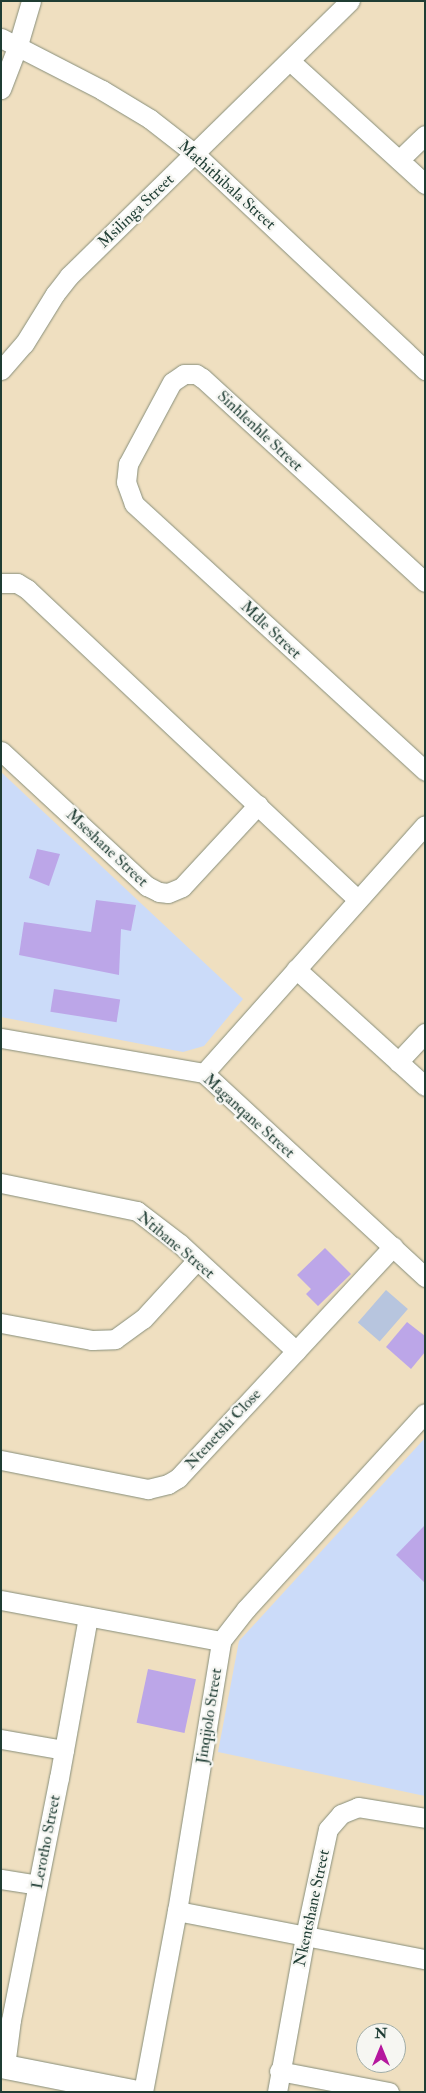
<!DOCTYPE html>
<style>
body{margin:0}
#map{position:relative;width:426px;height:2093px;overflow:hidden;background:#efdfc0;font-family:"IM FELL Double Pica",serif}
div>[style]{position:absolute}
.built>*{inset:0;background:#cbdbf9}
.industrial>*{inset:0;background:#b7c5de;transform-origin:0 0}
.building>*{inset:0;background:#bca6e8;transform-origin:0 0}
.roads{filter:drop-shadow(0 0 1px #878e7a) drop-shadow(0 0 1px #878e7a)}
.minor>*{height:19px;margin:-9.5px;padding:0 9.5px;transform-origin:9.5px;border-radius:9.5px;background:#fff}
.tertiary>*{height:24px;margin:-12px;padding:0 12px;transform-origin:12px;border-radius:12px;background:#fff}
span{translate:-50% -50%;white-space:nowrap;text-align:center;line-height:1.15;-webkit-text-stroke:4.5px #f6f6f2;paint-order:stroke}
.street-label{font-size:16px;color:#1f3d34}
.frame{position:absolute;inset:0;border:2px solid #1f3d34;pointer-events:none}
.north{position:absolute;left:356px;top:2023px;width:50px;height:50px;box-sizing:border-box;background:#f6f6f2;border:1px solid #a0aca6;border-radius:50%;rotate:0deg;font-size:14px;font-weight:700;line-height:20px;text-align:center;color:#1f3d34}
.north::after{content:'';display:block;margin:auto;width:18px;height:22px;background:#b5179e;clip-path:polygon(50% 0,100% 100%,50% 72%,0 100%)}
</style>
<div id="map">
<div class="built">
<i style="clip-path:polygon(1px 772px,243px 999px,204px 1046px,183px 1052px,1px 1017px)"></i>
<i style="clip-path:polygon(425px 1438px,425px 1796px,218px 1752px,239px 1641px)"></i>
</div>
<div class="industrial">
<i style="left:386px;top:1290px;width:29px;height:43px;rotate:41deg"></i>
</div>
<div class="building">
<i style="clip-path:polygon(37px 849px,60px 854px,49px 886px,29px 878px)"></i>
<i style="clip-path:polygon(96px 900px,136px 905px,131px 931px,121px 929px,119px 975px,19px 955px,24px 922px,91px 932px)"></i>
<i style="left:54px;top:989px;width:67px;height:23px;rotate:9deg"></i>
<i style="clip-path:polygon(325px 1248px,351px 1274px,318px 1306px,306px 1294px,311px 1289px,297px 1275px)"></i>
<i style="clip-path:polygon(407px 1322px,425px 1336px,425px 1352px,411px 1369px,386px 1347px)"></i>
<i style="clip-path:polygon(425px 1525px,425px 1583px,396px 1555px)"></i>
<i style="left:148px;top:1669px;width:49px;height:55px;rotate:12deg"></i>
</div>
<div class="roads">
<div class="minor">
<i style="left:1px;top:38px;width:114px;rotate:27.2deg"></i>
<i style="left:102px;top:90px;width:56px;rotate:31.1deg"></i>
<i style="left:150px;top:119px;width:57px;rotate:37.9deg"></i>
<i style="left:195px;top:154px;width:316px;rotate:43.2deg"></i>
<i style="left:290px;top:61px;width:183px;rotate:42.3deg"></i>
<i style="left:1px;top:89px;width:47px;rotate:-68.9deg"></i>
<i style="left:18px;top:45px;width:46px;rotate:-73.5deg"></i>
<i style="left:399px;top:160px;width:36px;rotate:-44deg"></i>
<i style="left:1px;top:370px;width:35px;rotate:-49deg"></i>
<i style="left:24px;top:344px;width:59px;rotate:-58.2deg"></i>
<i style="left:55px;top:294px;width:23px;rotate:-52deg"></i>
<i style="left:69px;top:276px;width:393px;rotate:-44.4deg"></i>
<i style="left:425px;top:582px;width:302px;rotate:-137.5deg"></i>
<i style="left:202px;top:378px;width:7px;rotate:-146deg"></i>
<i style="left:196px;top:374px;width:12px;rotate:180deg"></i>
<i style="left:184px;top:374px;width:14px;rotate:146deg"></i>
<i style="left:172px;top:382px;width:93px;rotate:118.2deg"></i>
<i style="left:128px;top:464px;width:18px;rotate:96deg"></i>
<i style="left:126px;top:482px;width:23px;rotate:70deg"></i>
<i style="left:134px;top:504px;width:395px;rotate:42.5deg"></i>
<i style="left:1px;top:583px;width:16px"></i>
<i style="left:17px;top:583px;width:12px;rotate:31deg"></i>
<i style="left:27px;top:589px;width:453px;rotate:43.2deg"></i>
<i style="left:1px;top:751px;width:199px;rotate:42.8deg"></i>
<i style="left:147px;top:886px;width:13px;rotate:27deg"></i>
<i style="left:159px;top:892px;width:9px;rotate:6deg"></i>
<i style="left:168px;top:893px;width:15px;rotate:-23deg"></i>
<i style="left:182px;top:887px;width:112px;rotate:-47.2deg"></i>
<i style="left:296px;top:969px;width:174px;rotate:42.2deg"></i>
<i style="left:1px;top:1038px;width:206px;rotate:9.8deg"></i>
<i style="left:204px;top:1073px;width:301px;rotate:42.7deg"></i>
<i style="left:398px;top:1062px;width:40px;rotate:-47deg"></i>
<i style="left:204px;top:1073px;width:332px;rotate:-48.3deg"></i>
<i style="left:1px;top:1183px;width:139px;rotate:11.6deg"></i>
<i style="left:137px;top:1211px;width:54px;rotate:37.5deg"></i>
<i style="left:180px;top:1244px;width:158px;rotate:42.7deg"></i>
<i style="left:1px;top:1323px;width:93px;rotate:10.6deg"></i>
<i style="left:92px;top:1340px;width:23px;rotate:-2deg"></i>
<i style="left:115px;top:1339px;width:34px;rotate:-36deg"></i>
<i style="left:143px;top:1319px;width:80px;rotate:-47.5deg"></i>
<i style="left:1px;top:1460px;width:150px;rotate:11.2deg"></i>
<i style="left:148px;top:1489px;width:21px;rotate:-14deg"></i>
<i style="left:168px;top:1484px;width:12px;rotate:-31deg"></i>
<i style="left:178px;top:1478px;width:316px;rotate:-47.1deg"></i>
<i style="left:1px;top:1600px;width:224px;rotate:10.6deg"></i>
<i style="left:1px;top:1739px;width:64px;rotate:9.9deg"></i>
<i style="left:1px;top:1879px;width:36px;rotate:9deg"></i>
<i style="left:177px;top:1911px;width:253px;rotate:11deg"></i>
<i style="left:5px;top:2066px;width:46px;rotate:-82.6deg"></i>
<i style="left:11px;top:2020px;width:247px;rotate:-78.8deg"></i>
<i style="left:59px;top:1778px;width:164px;rotate:-79.8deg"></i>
<i style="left:279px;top:2071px;width:112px;rotate:10.8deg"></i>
<i style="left:143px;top:2092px;width:184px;rotate:-79.4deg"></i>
<i style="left:177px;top:1911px;width:274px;rotate:-80.7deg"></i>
<i style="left:221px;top:1641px;width:41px;rotate:-52deg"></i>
<i style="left:246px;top:1609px;width:265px;rotate:-47.6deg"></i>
<i style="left:277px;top:2092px;width:158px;rotate:-79.8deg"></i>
<i style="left:305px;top:1936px;width:109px;rotate:-77.9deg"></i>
<i style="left:328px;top:1829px;width:20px;rotate:-49deg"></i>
<i style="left:341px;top:1814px;width:18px;rotate:-22deg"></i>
<i style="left:358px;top:1807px;width:68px;rotate:9.3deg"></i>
</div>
<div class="tertiary">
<i style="left:1px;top:2066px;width:134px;rotate:11.2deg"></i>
</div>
</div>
<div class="street-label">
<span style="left:227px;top:185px;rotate:42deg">Mathithibala Street</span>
<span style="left:136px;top:211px;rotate:-44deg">Msilinga Street</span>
<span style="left:260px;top:431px;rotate:43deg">Sinhlenhle Street</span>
<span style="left:271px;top:630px;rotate:43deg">Mdle Street</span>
<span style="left:107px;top:848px;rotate:43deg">Mseshane Street</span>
<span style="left:249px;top:1116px;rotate:42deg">Maganqane Street</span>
<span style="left:176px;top:1245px;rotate:40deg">Ntibane Street</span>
<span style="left:223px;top:1429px;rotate:-47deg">Ntenetshi Close</span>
<span style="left:209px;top:1716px;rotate:-81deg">Jinqijolo Street</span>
<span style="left:46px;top:1842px;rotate:-79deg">Lerotho Street</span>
<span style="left:312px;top:1908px;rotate:-78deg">Nkentshane Street</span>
</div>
<div class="frame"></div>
<div class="north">N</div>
</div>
